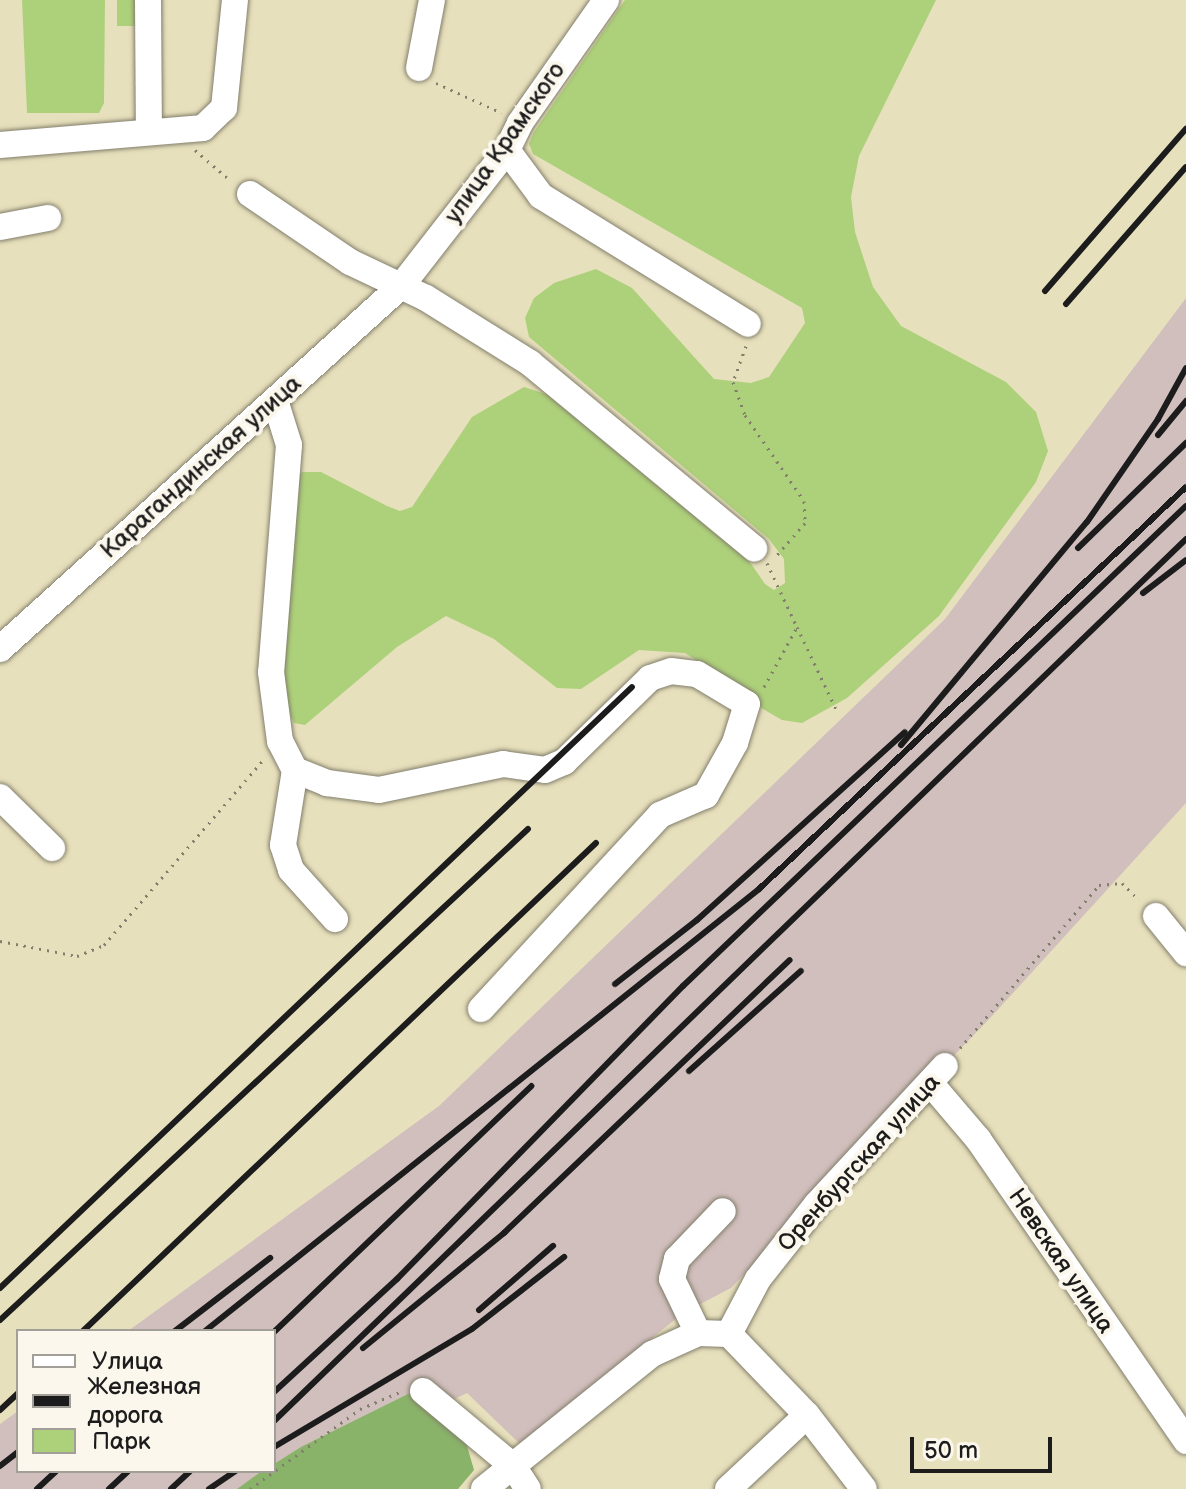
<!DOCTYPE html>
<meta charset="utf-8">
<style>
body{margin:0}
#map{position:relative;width:1186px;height:1489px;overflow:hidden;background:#e7e0bc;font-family:"Balsamiq Sans",sans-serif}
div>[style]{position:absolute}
.industrial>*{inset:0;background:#d1bfbd}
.green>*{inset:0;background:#add17a;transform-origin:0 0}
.forest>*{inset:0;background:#8ab36a}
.path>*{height:3px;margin-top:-1.5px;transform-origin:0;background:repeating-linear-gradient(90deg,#827e6c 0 2px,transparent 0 8px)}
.roads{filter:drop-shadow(0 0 2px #827e6c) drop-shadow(0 0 2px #827e6c)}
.minor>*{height:26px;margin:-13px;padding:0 13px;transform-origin:13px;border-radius:13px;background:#fff}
.rail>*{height:6px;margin:-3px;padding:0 3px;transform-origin:3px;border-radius:3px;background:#1c1c1c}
span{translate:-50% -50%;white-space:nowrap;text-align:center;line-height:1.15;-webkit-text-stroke:8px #fbf7ec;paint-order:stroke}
.street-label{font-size:24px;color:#1c1c1c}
.legend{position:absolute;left:16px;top:1329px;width:260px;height:144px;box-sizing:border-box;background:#fbf7ec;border:2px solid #a29f99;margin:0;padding:10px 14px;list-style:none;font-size:24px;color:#1c1c1c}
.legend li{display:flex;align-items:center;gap:16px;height:40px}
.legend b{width:40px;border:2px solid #a29f99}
.scale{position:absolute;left:910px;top:1437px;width:142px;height:36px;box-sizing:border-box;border:4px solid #1c1c1c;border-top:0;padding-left:10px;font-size:24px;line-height:28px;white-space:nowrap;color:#1c1c1c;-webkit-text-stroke:6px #fbf7ec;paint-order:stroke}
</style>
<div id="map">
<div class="industrial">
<i style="clip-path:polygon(1186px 298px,1186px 803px,992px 1016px,731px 1288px,683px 1313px,520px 1444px,467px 1393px,264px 1489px,0 1489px,0 1424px,18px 1411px,18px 1471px,274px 1471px,274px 1331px,128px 1331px,439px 1106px,945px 619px)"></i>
</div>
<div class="green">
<i style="clip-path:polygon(22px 0,105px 0,104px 103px,99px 113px,27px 113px)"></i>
<i style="left:117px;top:0;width:23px;height:26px"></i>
<i style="clip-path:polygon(625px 0,936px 0,859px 156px,851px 197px,855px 232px,873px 287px,901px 326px,1006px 382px,1036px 412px,1048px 451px,1036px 482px,939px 616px,847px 698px,802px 723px,782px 720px,756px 705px,735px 685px,685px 653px,639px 650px,581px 689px,557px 688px,494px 639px,446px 616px,397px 647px,305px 725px,294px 723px,285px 703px,283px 660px,295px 480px,302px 472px,321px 472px,387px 506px,400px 511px,412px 507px,472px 417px,524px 387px,552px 396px,747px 558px,765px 584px,774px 590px,785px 583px,784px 559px,769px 539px,529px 337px,525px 318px,534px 298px,554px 283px,596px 269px,632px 288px,714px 379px,751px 383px,769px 377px,805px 323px,802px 308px,533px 154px,529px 144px,534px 132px)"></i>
</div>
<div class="forest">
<i style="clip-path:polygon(410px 1393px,465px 1439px,474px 1470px,458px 1489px,237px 1489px,262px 1471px,274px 1471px,274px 1464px,301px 1447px)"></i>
</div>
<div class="path">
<i style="left:436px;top:83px;width:72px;rotate:24.4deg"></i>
<i style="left:195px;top:150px;width:48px;rotate:40.7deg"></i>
<i style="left:746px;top:346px;width:38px;rotate:110deg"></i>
<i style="left:733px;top:382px;width:35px;rotate:70deg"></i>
<i style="left:745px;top:415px;width:104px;rotate:55.5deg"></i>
<i style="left:804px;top:501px;width:22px;rotate:87deg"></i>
<i style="left:805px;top:523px;width:44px;rotate:131.3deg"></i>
<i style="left:767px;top:563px;width:71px;rotate:64.9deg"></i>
<i style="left:764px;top:687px;width:68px;rotate:-61.2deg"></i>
<i style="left:797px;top:627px;width:91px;rotate:64.6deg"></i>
<i style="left:0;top:941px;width:78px;rotate:11deg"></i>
<i style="left:77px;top:956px;width:29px;rotate:-22deg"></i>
<i style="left:104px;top:945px;width:244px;rotate:-49.3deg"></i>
<i style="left:960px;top:1048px;width:214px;rotate:-49.5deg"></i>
<i style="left:1099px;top:885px;width:23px;rotate:-5deg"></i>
<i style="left:1122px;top:883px;width:24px;rotate:45deg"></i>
<i style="left:250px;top:1489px;width:136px;rotate:-36deg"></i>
<i style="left:360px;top:1409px;width:43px;rotate:-23deg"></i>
</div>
<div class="roads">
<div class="minor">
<i style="left:148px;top:0;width:132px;rotate:89.6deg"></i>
<i style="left:419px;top:68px;width:69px;rotate:-79.2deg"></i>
<i style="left:0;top:145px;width:204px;rotate:-4.8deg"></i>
<i style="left:203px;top:128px;width:29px;rotate:-44deg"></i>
<i style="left:224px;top:108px;width:109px;rotate:-84.2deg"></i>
<i style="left:507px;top:150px;width:57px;rotate:53.5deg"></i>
<i style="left:541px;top:196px;width:243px;rotate:31.7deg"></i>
<i style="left:250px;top:194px;width:121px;rotate:34.2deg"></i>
<i style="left:350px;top:262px;width:84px;rotate:25.3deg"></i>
<i style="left:426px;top:298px;width:123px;rotate:32deg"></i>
<i style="left:530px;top:363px;width:291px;rotate:39.6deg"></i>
<i style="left:0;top:227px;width:49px;rotate:-10.6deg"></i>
<i style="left:275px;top:400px;width:47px;rotate:72.7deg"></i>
<i style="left:289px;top:445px;width:228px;rotate:94.5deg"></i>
<i style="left:271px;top:672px;width:70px;rotate:82.6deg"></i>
<i style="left:280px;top:741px;width:33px;rotate:63deg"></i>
<i style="left:295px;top:770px;width:76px;rotate:99.1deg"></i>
<i style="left:283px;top:845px;width:26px;rotate:72deg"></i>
<i style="left:291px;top:870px;width:66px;rotate:48.1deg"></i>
<i style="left:0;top:649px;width:542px;rotate:-42.16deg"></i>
<i style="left:402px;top:285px;width:171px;rotate:-52.1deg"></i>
<i style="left:507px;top:150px;width:30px;rotate:-64deg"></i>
<i style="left:520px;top:123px;width:150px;rotate:-55deg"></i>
<i style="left:295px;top:770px;width:35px;rotate:22deg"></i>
<i style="left:327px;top:783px;width:52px;rotate:7.7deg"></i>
<i style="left:379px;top:790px;width:127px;rotate:-11.8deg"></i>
<i style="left:503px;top:764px;width:42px;rotate:8.1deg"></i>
<i style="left:545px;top:770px;width:21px;rotate:-23deg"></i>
<i style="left:564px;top:762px;width:120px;rotate:-44.3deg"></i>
<i style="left:650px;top:678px;width:22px;rotate:-18deg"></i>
<i style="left:671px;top:671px;width:26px;rotate:7deg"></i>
<i style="left:697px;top:674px;width:58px;rotate:31deg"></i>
<i style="left:747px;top:704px;width:41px;rotate:107.1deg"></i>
<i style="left:735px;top:743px;width:60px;rotate:119.1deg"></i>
<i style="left:706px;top:795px;width:50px;rotate:156.5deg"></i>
<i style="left:660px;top:815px;width:264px;rotate:132.7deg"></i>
<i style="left:0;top:797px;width:73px;rotate:44.4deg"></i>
<i style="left:1156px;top:916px;width:48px;rotate:51deg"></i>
<i style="left:932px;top:1085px;width:71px;rotate:49.6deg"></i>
<i style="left:978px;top:1139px;width:367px;rotate:55.4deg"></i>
<i style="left:698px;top:1333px;width:60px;rotate:-115.7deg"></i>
<i style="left:672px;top:1279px;width:21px;rotate:-76deg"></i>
<i style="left:677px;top:1259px;width:66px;rotate:-46.2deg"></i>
<i style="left:729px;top:1334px;width:62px;rotate:-62.2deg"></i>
<i style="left:758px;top:1279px;width:95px;rotate:-51.8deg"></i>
<i style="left:817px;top:1204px;width:188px;rotate:-47.2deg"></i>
<i style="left:729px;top:1334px;width:112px;rotate:46.1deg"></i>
<i style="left:807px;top:1415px;width:93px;rotate:52.4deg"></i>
<i style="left:423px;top:1391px;width:117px;rotate:39.8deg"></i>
<i style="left:513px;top:1466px;width:27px;rotate:57deg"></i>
<i style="left:484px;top:1489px;width:216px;rotate:-38.8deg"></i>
<i style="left:652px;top:1354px;width:51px;rotate:-24.5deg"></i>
<i style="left:698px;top:1333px;width:31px;rotate:2deg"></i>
<i style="left:728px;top:1489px;width:108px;rotate:-43.1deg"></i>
</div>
</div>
<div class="rail">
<i style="left:1045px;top:291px;width:215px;rotate:-49deg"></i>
<i style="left:1066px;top:304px;width:182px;rotate:-48.8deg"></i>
<i style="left:1158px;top:435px;width:44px;rotate:-50.5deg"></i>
<i style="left:1078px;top:548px;width:151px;rotate:-44.2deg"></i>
<i style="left:1143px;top:593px;width:54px;rotate:-37.5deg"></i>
<i style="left:901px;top:745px;width:290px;rotate:-50.2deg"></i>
<i style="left:1087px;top:522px;width:125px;rotate:-55.4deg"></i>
<i style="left:1158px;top:419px;width:58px;rotate:-61.2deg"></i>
<i style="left:615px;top:984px;width:104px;rotate:-38deg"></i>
<i style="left:697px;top:920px;width:280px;rotate:-42.1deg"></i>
<i style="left:689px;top:1071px;width:150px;rotate:-41.8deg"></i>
<i style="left:0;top:1288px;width:872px;rotate:-43.56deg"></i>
<i style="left:479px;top:1310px;width:98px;rotate:-40.9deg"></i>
<i style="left:0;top:1320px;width:721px;rotate:-42.92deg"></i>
<i style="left:83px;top:1331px;width:708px;rotate:-43.57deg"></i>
<i style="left:175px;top:1331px;width:120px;rotate:-37.5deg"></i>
<i style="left:205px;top:1331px;width:709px;rotate:-38.58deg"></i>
<i style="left:759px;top:889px;width:586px;rotate:-43.27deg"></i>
<i style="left:274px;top:1332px;width:356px;rotate:-43.7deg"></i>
<i style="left:363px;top:1348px;width:182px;rotate:-39.2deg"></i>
<i style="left:504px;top:1233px;width:395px;rotate:-43.7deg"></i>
<i style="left:274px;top:1392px;width:167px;rotate:-42.6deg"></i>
<i style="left:397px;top:1279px;width:409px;rotate:-45.7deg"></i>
<i style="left:683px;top:986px;width:695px;rotate:-43.66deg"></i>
<i style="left:0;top:1410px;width:25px;rotate:-43deg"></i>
<i style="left:274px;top:1421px;width:1269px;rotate:-44.04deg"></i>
<i style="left:274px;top:1447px;width:230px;rotate:-30.8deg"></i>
<i style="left:472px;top:1329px;width:117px;rotate:-38deg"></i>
<i style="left:0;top:1466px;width:23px;rotate:-38deg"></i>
<i style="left:37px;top:1489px;width:26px;rotate:-43deg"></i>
<i style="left:109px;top:1489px;width:26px;rotate:-43deg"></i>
<i style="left:171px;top:1489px;width:26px;rotate:-43deg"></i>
<i style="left:209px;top:1489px;width:32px;rotate:-34deg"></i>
</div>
<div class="street-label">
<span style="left:505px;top:143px;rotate:-55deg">улица Крамского</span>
<span style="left:201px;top:467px;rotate:-42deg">Карагандинская улица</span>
<span style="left:859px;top:1163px;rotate:-48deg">Оренбургская улица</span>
<span style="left:1061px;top:1261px;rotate:56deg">Невская улица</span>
</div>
<ul class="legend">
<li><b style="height:10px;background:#fff"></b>Улица</li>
<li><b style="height:10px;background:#1c1c1c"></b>Железная дорога</li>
<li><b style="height:22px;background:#add17a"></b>Парк</li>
</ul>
<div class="scale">50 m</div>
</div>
